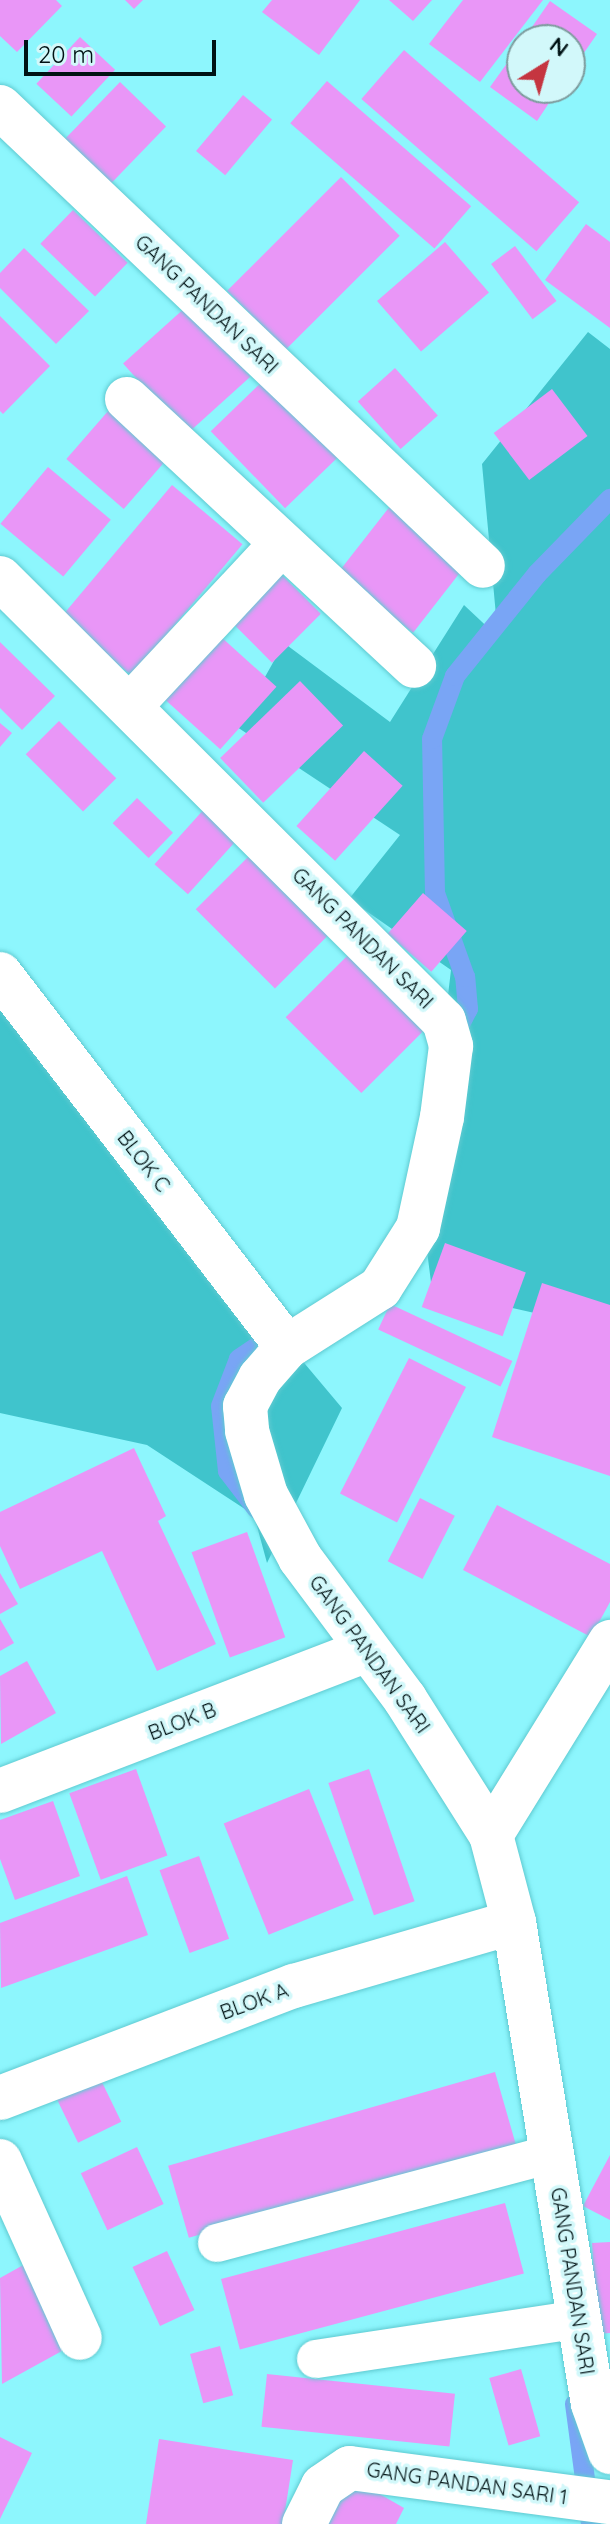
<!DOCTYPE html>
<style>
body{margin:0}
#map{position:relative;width:610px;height:2524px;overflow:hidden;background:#8df6fd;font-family:Quicksand,sans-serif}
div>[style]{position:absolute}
.green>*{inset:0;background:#40c4cc}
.stream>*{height:20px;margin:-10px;padding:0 10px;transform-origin:10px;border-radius:10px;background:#79a5f5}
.building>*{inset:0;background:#e996f7;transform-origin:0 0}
.roads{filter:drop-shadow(0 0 2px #5fcad1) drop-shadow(0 0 2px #5fcad1)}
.lane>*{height:38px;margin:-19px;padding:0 19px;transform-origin:19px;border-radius:19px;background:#fff}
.street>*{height:44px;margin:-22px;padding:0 22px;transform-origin:22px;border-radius:22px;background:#fff}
span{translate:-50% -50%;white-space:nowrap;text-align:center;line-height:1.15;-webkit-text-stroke:7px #d2f8fa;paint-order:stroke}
.street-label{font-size:20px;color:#001214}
.north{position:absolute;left:506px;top:24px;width:80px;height:80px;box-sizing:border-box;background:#d2f8fa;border:2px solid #7e9c9e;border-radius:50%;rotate:37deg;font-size:22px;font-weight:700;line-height:32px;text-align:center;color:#001214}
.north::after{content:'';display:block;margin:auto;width:28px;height:36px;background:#c53540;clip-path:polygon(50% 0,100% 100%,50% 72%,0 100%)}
.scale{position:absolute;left:24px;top:40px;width:192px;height:36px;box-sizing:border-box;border:4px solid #001214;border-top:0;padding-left:10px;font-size:24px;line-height:28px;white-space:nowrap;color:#001214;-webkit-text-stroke:6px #d2f8fa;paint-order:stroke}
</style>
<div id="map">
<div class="green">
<i style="clip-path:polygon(588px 332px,610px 349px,610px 1330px,432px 1290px,422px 1212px,451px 970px,349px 899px,400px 835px,237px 727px,284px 643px,390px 722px,464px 605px,498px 637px,482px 464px)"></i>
<i style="clip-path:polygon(0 985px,102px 1122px,342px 1408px,267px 1563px,254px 1515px,147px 1445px,0 1413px)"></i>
</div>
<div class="stream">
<i style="left:453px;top:1038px;width:33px;rotate:-63deg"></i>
<i style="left:468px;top:1009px;width:32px;rotate:-95deg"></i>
<i style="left:465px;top:977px;width:89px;rotate:-109.7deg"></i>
<i style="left:435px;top:893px;width:154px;rotate:-91.1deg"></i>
<i style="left:432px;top:739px;width:67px;rotate:-69.9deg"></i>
<i style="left:455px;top:676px;width:131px;rotate:-51.2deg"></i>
<i style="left:537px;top:574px;width:105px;rotate:-45.8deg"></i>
<i style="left:257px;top:1509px;width:48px;rotate:-127.3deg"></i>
<i style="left:228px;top:1471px;width:65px;rotate:-96.1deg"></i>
<i style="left:221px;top:1406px;width:50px;rotate:-69deg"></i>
<i style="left:239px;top:1359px;width:48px;rotate:-34deg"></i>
<i style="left:575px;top:2404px;width:121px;rotate:82.4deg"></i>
</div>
<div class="building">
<i style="clip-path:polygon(0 0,56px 0,62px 6px,17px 52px,0 36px)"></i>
<i style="clip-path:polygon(125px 0,143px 0,134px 9px)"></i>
<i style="clip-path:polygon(272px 0,360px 0,319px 55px,262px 12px)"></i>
<i style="clip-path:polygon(389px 0,432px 0,413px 21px)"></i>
<i style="clip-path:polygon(463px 0,543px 0,480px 82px,429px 44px)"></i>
<i style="clip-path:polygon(550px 1px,597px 34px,570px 73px,570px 40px,523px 40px)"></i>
<i style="left:80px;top:37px;width:48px;height:64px;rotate:43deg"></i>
<i style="clip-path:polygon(522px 42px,522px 88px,559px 88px,537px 121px,490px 87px)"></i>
<i style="left:404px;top:50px;width:232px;height:65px;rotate:41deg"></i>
<i style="left:327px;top:81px;width:191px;height:56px;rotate:41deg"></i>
<i style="left:120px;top:82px;width:64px;height:80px;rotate:44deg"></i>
<i style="left:243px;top:95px;width:38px;height:73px;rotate:40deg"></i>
<i style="left:341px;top:177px;width:83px;height:161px;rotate:45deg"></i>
<i style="left:73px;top:210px;width:76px;height:47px;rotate:44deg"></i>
<i style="clip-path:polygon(586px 224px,610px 242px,610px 328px,545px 280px)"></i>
<i style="left:445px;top:242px;width:67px;height:90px;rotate:49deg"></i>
<i style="left:515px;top:246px;width:69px;height:30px;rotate:53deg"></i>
<i style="clip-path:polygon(24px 248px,89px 311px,56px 344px,0 288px,0 273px)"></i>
<i style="left:187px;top:306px;width:95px;height:86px;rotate:48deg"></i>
<i style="clip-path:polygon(0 316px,50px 366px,3px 414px,0 411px)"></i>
<i style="left:395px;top:368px;width:64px;height:50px;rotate:48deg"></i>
<i style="left:269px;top:375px;width:107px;height:81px;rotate:46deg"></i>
<i style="left:552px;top:389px;width:59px;height:73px;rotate:53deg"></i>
<i style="left:109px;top:410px;width:76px;height:65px;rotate:41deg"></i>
<i style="left:48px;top:467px;width:82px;height:74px;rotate:40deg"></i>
<i style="left:172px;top:485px;width:92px;height:172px;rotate:40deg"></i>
<i style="left:391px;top:505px;width:96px;height:87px;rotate:38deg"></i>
<i style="left:277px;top:570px;width:62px;height:69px;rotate:45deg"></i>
<i style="left:220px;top:636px;width:76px;height:84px;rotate:42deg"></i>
<i style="clip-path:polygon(0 642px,55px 696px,22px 730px,0 708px)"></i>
<i style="left:300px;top:681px;width:62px;height:111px;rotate:46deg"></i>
<i style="left:59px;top:721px;width:81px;height:47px;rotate:45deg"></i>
<i style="clip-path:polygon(0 723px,12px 733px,0 747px)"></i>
<i style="left:364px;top:751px;width:52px;height:101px;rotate:42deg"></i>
<i style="left:137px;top:798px;width:50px;height:35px;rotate:44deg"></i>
<i style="left:206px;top:807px;width:45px;height:77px;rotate:42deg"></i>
<i style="left:253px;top:852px;width:112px;height:81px;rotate:45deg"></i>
<i style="left:423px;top:893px;width:58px;height:54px;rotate:41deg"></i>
<i style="left:350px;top:953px;width:107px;height:91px;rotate:45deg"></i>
<i style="left:445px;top:1243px;width:86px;height:68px;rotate:20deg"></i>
<i style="clip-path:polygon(542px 1283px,610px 1305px,610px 1476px,492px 1437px)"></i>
<i style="left:390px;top:1304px;width:135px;height:28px;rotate:25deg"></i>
<i style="left:409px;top:1358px;width:64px;height:152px;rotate:27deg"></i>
<i style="clip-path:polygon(134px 1448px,166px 1516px,158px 1521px,216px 1644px,157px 1671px,102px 1551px,20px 1589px,0 1546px,0 1512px)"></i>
<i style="left:420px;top:1498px;width:39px;height:71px;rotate:27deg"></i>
<i style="clip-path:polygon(497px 1505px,610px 1564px,610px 1602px,591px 1637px,463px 1570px)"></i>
<i style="left:247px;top:1532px;width:112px;height:59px;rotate:70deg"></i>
<i style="clip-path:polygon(0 1573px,18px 1604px,0 1614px)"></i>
<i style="clip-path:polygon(0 1619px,14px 1643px,0 1651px)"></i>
<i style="clip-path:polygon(27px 1661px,56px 1713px,1px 1744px,0 1676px)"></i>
<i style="left:136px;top:1769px;width:92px;height:71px;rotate:70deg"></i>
<i style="left:369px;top:1769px;width:140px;height:43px;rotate:71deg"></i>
<i style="left:309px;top:1789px;width:120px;height:92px;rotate:68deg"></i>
<i style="clip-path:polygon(53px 1801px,80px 1876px,15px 1900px,0 1859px,0 1820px)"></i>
<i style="left:199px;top:1856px;width:88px;height:42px;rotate:70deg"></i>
<i style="clip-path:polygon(127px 1876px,148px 1935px,1px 1988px,0 1923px)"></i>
<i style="left:495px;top:2072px;width:75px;height:340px;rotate:74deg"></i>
<i style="left:98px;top:2074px;width:53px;height:48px;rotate:64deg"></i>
<i style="left:137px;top:2147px;width:63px;height:62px;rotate:65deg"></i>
<i style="clip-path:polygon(610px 2155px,610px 2220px,583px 2206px)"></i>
<i style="left:505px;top:2203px;width:73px;height:294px;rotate:75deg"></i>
<i style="clip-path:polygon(610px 2242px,610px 2333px,597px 2334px,592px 2243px)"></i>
<i style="left:167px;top:2251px;width:65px;height:38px;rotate:65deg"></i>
<i style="clip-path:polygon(34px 2259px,80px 2341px,2px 2384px,0 2278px)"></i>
<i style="left:220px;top:2346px;width:51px;height:31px;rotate:75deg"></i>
<i style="left:521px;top:2369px;width:70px;height:33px;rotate:74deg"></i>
<i style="left:267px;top:2374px;width:189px;height:53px;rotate:6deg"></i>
<i style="clip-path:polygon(0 2437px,32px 2453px,0 2519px)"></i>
<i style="clip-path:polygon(159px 2439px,293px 2460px,283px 2524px,146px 2524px)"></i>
<i style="clip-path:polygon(352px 2478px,404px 2508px,396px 2524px,326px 2524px)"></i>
</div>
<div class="roads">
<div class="lane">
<i style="left:217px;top:2243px;width:347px;rotate:-14.9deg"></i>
<i style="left:316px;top:2359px;width:266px;rotate:-8.6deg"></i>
</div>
<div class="street">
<i style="left:0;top:107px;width:666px;rotate:43.54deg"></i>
<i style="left:127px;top:399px;width:392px;rotate:42.9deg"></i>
<i style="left:0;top:578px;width:627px;rotate:44.94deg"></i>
<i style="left:444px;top:1021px;width:26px;rotate:74deg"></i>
<i style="left:451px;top:1046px;width:72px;rotate:97.2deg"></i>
<i style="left:442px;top:1117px;width:114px;rotate:102.2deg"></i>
<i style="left:418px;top:1228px;width:71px;rotate:122.3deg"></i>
<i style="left:380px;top:1288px;width:110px;rotate:147.6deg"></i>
<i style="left:287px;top:1347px;width:41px;rotate:131.1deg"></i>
<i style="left:260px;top:1378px;width:32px;rotate:118deg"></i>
<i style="left:245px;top:1406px;width:25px;rotate:85deg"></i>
<i style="left:247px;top:1431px;width:67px;rotate:73.5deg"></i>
<i style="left:266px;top:1495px;width:72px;rotate:61.6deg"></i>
<i style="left:300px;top:1558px;width:176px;rotate:53.3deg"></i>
<i style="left:405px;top:1699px;width:161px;rotate:57.7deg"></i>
<i style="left:491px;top:1835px;width:90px;rotate:75.2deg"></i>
<i style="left:514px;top:1922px;width:488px;rotate:80.7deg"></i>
<i style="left:593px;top:2404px;width:51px;rotate:70.5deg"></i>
<i style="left:131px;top:705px;width:219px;rotate:-47deg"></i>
<i style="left:0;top:974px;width:471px;rotate:52.4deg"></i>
<i style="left:0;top:1791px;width:389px;rotate:-21deg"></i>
<i style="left:491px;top:1835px;width:227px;rotate:-58.3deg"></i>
<i style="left:0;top:2098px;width:315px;rotate:-20.9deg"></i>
<i style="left:294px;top:1986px;width:229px;rotate:-16.2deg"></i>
<i style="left:0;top:2161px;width:194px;rotate:65.7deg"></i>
<i style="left:304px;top:2524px;width:42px;rotate:-63.4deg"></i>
<i style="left:323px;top:2486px;width:32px;rotate:-34deg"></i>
<i style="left:350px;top:2468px;width:262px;rotate:7.5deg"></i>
</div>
</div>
<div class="street-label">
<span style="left:207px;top:304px;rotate:44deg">GANG PANDAN SARI</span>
<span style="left:363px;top:938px;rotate:45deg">GANG PANDAN SARI</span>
<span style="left:144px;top:1161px;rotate:52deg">BLOK C</span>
<span style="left:370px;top:1654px;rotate:54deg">GANG PANDAN SARI</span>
<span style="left:182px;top:1721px;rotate:-21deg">BLOK B</span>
<span style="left:254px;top:2001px;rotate:-20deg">BLOK A</span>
<span style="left:573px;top:2281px;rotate:81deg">GANG PANDAN SARI</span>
<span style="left:467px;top:2483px;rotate:8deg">GANG PANDAN SARI 1</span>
</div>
<div class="north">N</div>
<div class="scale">20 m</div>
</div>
